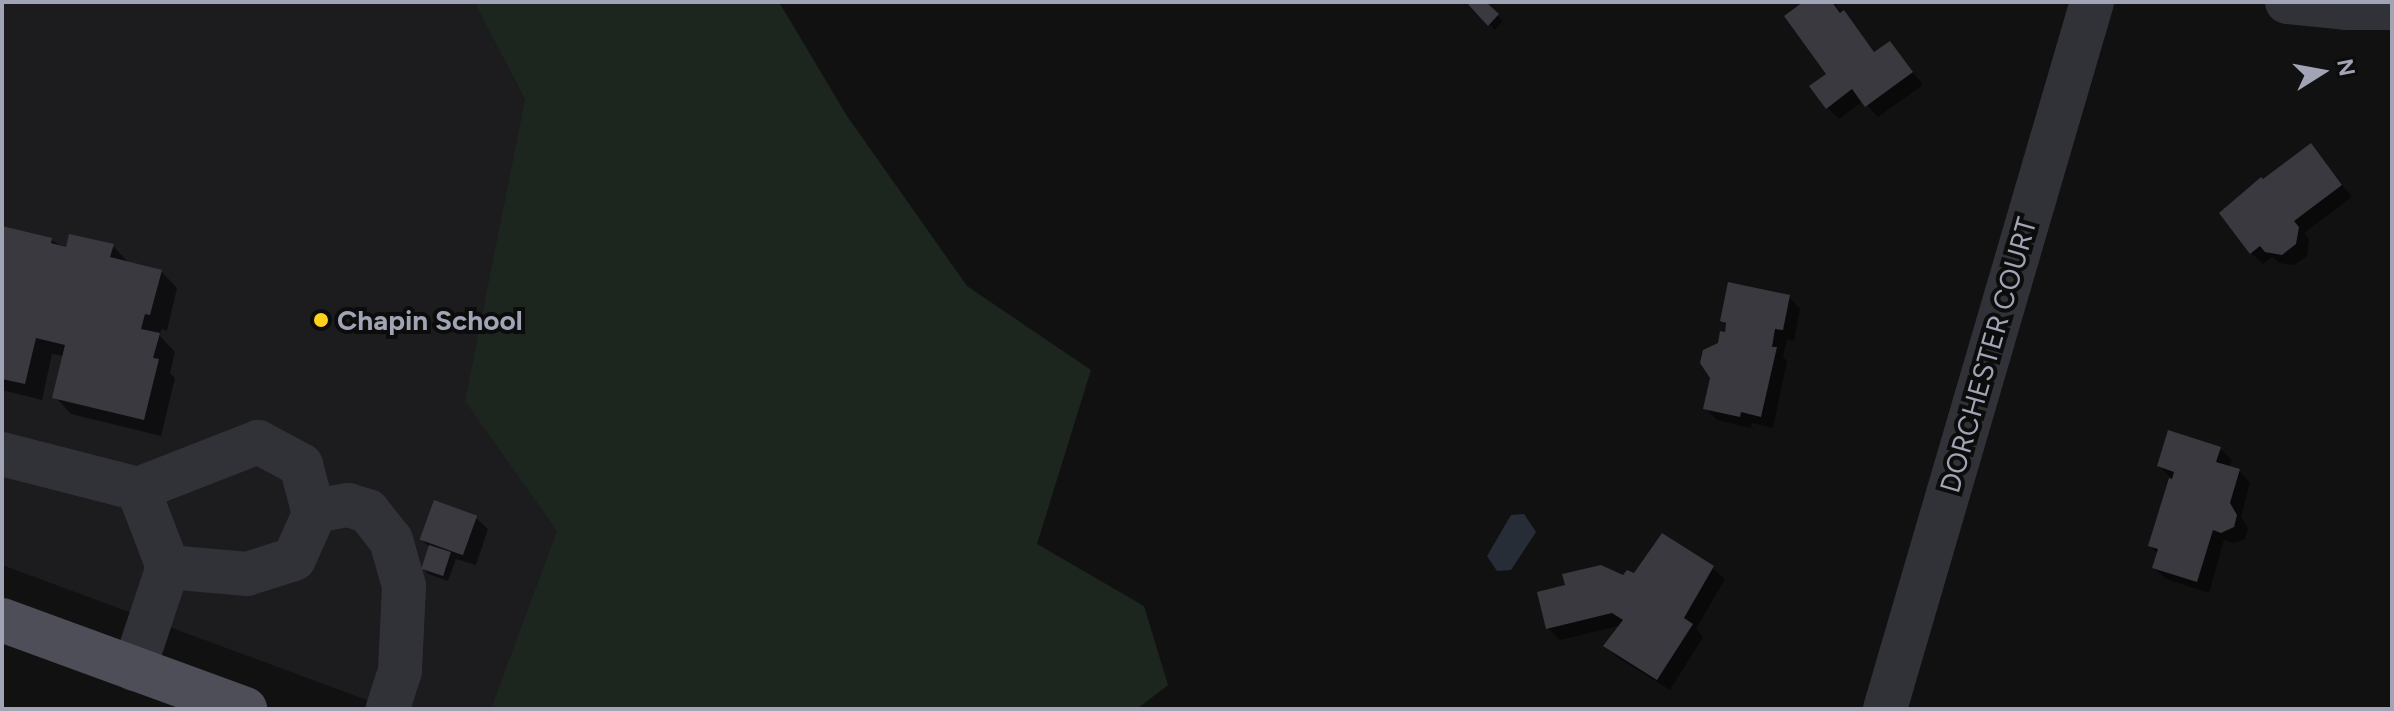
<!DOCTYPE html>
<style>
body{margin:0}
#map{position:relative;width:2394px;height:711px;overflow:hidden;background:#111112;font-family:Figtree,sans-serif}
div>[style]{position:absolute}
.built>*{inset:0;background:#1c1c1f}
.green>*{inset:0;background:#1c251e}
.water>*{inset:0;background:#262d37}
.shadow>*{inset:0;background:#0007}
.building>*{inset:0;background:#3a393f;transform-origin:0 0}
.minor>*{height:44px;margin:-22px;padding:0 22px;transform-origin:22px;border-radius:22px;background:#313138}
.major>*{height:44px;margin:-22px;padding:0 22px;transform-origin:22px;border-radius:22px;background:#4d4e57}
.dots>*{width:22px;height:22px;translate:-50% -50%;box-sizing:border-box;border:4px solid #0c0c0d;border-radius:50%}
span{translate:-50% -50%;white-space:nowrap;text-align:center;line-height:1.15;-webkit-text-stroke:8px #0c0c0d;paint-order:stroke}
.poi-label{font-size:28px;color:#a0a4b5;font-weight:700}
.left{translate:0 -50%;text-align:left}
.street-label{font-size:28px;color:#a0a4b5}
.frame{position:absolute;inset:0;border:4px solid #a0a4b5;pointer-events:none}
.north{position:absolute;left:2282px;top:32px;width:80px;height:80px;-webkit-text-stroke:6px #0c0c0d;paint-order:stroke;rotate:79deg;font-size:22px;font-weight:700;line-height:32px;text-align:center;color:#a0a4b5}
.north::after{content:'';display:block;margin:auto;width:28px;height:36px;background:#a0a4b5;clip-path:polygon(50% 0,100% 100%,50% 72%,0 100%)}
</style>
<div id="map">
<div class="built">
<i style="clip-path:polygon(2px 2px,474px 2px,753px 541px,681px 709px,391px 709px,2px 565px)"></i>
</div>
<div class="green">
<i style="clip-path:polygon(474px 2px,779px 2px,847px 116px,967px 286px,1091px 370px,1037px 544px,1144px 606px,1168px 685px,1137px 709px,491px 709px,557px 531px,465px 401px,525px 100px)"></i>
</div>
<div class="water">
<i style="clip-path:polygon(1524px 514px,1536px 532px,1511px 570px,1497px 571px,1487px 556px,1511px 515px)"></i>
</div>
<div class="shadow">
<i style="clip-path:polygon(1469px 2px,1483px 2px,1503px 21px,1495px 30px)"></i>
<i style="clip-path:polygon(1806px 2px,1833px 2px,1876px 54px,1890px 43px,1923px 85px,1878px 117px,1863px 101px,1839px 119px,1828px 108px,1829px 74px)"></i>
<i style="clip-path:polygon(2311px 146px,2352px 197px,2304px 233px,2309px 240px,2307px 256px,2294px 265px,2279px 263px,2272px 257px,2263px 264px,2251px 253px,2263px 182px)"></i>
<i style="clip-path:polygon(2px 228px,51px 240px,67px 249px,113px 246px,130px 264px,161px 271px,177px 288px,167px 331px,161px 329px,160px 336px,175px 352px,170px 373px,175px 378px,161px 436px,71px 414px,55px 397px,64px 356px,52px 354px,42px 400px,2px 390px)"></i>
<i style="clip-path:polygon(1789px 297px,1800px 309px,1794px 341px,1787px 339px,1783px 357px,1787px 361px,1773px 428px,1752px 423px,1751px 428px,1717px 420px,1706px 409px,1719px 344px,1728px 327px,1722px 321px)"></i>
<i style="clip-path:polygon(2220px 449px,2232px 460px,2229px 468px,2239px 471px,2250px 483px,2241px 516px,2248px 528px,2245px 539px,2234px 543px,2224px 540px,2209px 593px,2166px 579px,2154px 568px,2158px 554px,2150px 546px,2171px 478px,2159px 466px)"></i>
<i style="clip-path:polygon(476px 518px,488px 529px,476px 565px,456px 559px,448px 581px,428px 574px,423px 568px,430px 547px,422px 540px)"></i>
<i style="clip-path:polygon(1663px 536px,1713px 568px,1725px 579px,1696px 629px,1703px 637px,1670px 690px,1617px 657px,1606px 646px,1622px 625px,1560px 640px,1548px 628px,1624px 577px,1634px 576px)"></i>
</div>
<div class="building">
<i style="clip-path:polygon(1466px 2px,1486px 2px,1499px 14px,1488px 26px)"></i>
<i style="clip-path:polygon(1803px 2px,1832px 2px,1840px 13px,1844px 10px,1874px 52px,1890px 41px,1913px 72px,1865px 107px,1852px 89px,1826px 109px,1809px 86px,1826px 74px,1784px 16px)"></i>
<i style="clip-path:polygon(2311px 143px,2342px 185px,2294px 221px,2299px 227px,2296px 244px,2282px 255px,2265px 252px,2260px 246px,2250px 254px,2219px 213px,2261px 177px,2263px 179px)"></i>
<i style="clip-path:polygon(2px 226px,52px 238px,51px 243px,66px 247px,69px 234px,114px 244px,110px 257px,162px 270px,150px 315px,145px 314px,141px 329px,160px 333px,153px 358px,159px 359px,144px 420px,52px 398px,65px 345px,36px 338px,25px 384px,2px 379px)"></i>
<i style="clip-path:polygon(1728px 282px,1790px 295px,1783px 330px,1775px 329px,1772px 347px,1777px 347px,1761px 417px,1741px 412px,1740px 417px,1703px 409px,1710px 378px,1700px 363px,1703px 350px,1718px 343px,1720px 331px,1725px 332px,1726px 323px,1720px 321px)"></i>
<i style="clip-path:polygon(2168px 430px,2221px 447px,2216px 462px,2240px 469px,2230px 503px,2237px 515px,2234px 527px,2221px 533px,2213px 530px,2197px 582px,2152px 568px,2158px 549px,2148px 546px,2169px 478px,2172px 479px,2174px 472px,2157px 466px)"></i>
<i style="left:434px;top:500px;width:46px;height:42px;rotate:20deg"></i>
<i style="clip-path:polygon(1662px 533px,1714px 566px,1684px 618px,1693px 624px,1657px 680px,1603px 646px,1623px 620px,1612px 613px,1546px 629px,1537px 592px,1565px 585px,1562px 574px,1601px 565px,1623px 575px,1627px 570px,1634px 573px)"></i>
<i style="left:429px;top:545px;width:23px;height:25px;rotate:18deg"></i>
</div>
<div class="minor">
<i style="left:2287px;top:2px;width:59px;rotate:5.8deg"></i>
<i style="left:2346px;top:8px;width:46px"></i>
<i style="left:2px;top:454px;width:140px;rotate:14.4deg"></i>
<i style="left:138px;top:489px;width:129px;rotate:-21.4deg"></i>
<i style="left:258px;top:442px;width:49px;rotate:28.1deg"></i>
<i style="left:301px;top:465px;width:51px;rotate:75.1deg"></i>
<i style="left:314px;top:514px;width:49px;rotate:114deg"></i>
<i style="left:294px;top:559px;width:49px;rotate:162.3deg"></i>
<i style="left:247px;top:574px;width:79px;rotate:-174.9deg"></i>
<i style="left:314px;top:511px;width:35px;rotate:-10deg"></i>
<i style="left:348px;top:505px;width:21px;rotate:17deg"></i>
<i style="left:368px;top:511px;width:37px;rotate:52deg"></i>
<i style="left:391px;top:540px;width:48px;rotate:74.2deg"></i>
<i style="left:404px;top:586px;width:85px;rotate:92.7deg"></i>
<i style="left:400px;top:671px;width:40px;rotate:108deg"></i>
<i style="left:134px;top:669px;width:108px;rotate:-71.6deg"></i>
<i style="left:168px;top:567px;width:84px;rotate:-111deg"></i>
<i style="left:1885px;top:709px;width:737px;rotate:-73.68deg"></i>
</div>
<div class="major">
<i style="left:2px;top:620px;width:259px;rotate:20.1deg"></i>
</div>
<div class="dots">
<i style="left:321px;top:320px;background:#ffd01c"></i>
</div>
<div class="poi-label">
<span class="left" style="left:337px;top:320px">Chapin School</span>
</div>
<div class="street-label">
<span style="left:1988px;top:355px;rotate:-74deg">DORCHESTER COURT</span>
</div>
<div class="frame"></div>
<div class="north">N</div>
</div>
